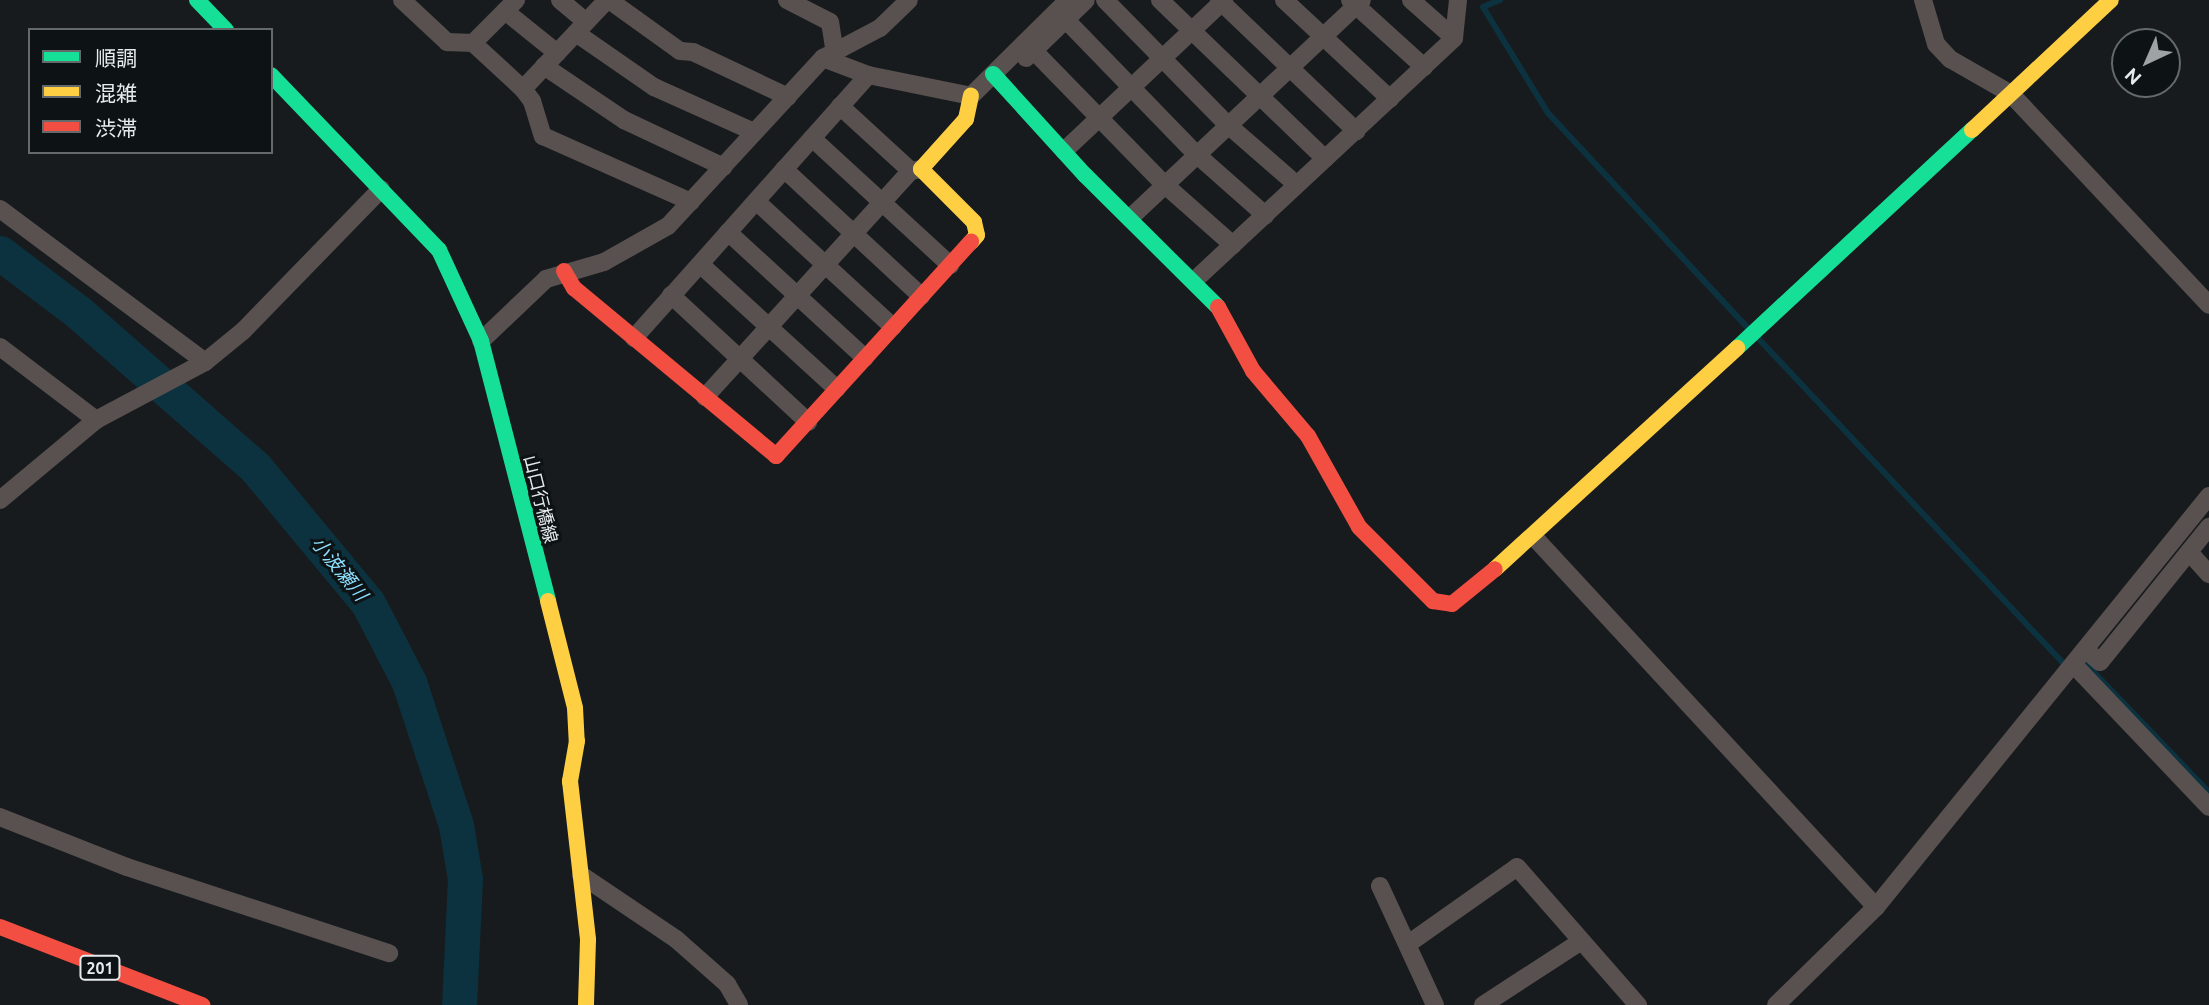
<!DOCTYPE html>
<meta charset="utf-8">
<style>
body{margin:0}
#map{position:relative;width:2209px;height:1005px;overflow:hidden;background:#181b1d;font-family:Ubuntu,"Noto Sans JP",sans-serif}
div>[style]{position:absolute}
.stream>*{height:6px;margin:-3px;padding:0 3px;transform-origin:3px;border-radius:3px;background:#0c323f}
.river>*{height:35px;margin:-17.5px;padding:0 17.5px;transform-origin:17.5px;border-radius:17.5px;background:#0c323f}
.street>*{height:18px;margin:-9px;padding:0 9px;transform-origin:9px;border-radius:9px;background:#585150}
.fast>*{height:16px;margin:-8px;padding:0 8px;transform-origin:8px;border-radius:8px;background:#16e098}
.slow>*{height:16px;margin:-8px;padding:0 8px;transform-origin:8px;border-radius:8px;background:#ffcf43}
.jam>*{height:16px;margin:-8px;padding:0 8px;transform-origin:8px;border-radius:8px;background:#f24e42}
span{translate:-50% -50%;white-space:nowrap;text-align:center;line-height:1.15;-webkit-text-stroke:6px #0d1315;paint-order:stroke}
.shield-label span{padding:2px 5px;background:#0d1315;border:2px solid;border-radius:5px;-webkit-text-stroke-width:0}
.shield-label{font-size:16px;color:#e7ebed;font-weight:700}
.street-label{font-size:18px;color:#e7ebed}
.water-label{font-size:19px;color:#8cdefd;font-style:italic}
.legend{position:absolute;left:28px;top:28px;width:245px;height:126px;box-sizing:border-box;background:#0d1315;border:2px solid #64696b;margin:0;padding:9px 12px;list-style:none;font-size:21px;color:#e7ebed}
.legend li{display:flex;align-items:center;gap:14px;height:35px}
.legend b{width:35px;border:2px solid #64696b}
.north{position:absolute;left:2111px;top:28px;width:70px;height:70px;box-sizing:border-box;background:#0d1315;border:2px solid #64696b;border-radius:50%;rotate:224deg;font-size:19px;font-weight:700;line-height:28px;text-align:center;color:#e7ebed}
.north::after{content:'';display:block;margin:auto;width:24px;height:32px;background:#9fa2a4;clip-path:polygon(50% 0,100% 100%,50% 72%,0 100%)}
</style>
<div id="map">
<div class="stream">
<i style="left:1500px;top:0;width:18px;rotate:158deg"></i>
<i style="left:1483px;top:7px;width:124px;rotate:58.5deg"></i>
<i style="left:1548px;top:113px;width:294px;rotate:47.1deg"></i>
<i style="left:1756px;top:336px;width:454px;rotate:46.8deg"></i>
<i style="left:2083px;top:671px;width:7px;rotate:-56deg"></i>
<i style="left:2087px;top:665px;width:176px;rotate:46.2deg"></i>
</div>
<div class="river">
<i style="left:0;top:253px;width:98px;rotate:37.1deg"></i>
<i style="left:78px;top:312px;width:235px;rotate:41.2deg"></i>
<i style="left:255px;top:467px;width:177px;rotate:50.3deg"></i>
<i style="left:368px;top:603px;width:89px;rotate:62.6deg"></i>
<i style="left:409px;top:682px;width:151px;rotate:71.8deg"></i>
<i style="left:456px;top:825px;width:55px;rotate:80.5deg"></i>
<i style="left:465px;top:879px;width:126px;rotate:92.7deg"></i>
</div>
<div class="street">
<i style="left:402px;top:0;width:62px;rotate:43deg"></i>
<i style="left:447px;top:42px;width:26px;rotate:2deg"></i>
<i style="left:473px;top:43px;width:68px;rotate:42.6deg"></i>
<i style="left:523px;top:89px;width:15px;rotate:53deg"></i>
<i style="left:532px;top:101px;width:37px;rotate:73deg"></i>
<i style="left:543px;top:136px;width:162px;rotate:24deg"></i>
<i style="left:560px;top:0;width:34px;rotate:40deg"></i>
<i style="left:609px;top:0;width:87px;rotate:35.7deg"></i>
<i style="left:680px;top:51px;width:13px;rotate:4deg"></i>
<i style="left:693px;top:52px;width:105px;rotate:25.3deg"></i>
<i style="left:787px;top:0;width:48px;rotate:27.1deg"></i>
<i style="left:830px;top:22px;width:31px;rotate:81deg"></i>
<i style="left:1105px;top:0;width:175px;rotate:45.5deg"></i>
<i style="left:1228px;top:125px;width:91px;rotate:41deg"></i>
<i style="left:1160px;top:0;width:229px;rotate:43.9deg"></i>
<i style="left:1219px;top:0;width:190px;rotate:43.7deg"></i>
<i style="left:1284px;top:0;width:145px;rotate:43deg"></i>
<i style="left:1350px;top:0;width:100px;rotate:42.2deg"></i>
<i style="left:1411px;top:0;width:57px;rotate:41.5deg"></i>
<i style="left:1923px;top:0;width:46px;rotate:73.5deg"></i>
<i style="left:1936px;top:44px;width:21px;rotate:47deg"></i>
<i style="left:1950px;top:59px;width:70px;rotate:29.8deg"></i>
<i style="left:2011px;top:94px;width:289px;rotate:46.8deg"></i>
<i style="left:505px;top:11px;width:67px;rotate:38.9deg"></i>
<i style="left:1066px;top:20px;width:185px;rotate:45.9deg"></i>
<i style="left:1195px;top:153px;width:94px;rotate:41.5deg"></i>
<i style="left:576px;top:33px;width:95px;rotate:34.7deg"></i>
<i style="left:654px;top:87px;width:110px;rotate:24.2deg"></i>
<i style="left:473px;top:43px;width:61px;rotate:-45deg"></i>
<i style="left:1034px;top:51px;width:186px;rotate:45.7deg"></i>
<i style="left:1164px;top:184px;width:92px;rotate:41.5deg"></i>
<i style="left:823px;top:58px;width:48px;rotate:20.7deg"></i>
<i style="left:868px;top:75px;width:105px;rotate:11.5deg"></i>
<i style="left:971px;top:96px;width:136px;rotate:-44.7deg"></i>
<i style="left:1026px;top:58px;width:83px;rotate:-44deg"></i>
<i style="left:544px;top:66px;width:97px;rotate:34deg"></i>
<i style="left:624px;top:120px;width:110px;rotate:25.2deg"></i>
<i style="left:523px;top:89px;width:122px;rotate:-46.7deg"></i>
<i style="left:840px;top:106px;width:96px;rotate:42.5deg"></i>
<i style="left:812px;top:138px;width:188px;rotate:42.6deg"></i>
<i style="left:1064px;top:151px;width:220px;rotate:-43.3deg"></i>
<i style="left:784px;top:169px;width:187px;rotate:42.8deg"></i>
<i style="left:756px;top:201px;width:186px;rotate:42.6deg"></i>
<i style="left:0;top:209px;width:256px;rotate:36.7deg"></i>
<i style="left:1130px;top:218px;width:318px;rotate:-43.2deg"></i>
<i style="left:728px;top:232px;width:186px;rotate:42.6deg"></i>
<i style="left:700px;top:264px;width:185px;rotate:42.4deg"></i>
<i style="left:1196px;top:279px;width:353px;rotate:-43deg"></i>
<i style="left:1454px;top:38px;width:38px;rotate:-84deg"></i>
<i style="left:671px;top:295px;width:187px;rotate:42.8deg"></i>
<i style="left:634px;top:338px;width:352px;rotate:-48.3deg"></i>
<i style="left:481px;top:341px;width:90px;rotate:-43.6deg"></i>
<i style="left:546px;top:279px;width:60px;rotate:-16.3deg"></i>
<i style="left:604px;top:262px;width:73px;rotate:-29.4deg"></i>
<i style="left:668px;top:226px;width:229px;rotate:-47.3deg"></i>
<i style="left:823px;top:58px;width:64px;rotate:-27.8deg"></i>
<i style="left:880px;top:28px;width:40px;rotate:-44deg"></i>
<i style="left:0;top:347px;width:121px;rotate:37.2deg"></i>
<i style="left:705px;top:397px;width:306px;rotate:-47.7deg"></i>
<i style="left:911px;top:171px;width:10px;rotate:-11deg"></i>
<i style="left:0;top:500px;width:125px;rotate:-39.8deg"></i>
<i style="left:96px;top:420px;width:123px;rotate:-28deg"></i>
<i style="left:205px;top:362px;width:49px;rotate:-39.2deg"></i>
<i style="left:243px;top:331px;width:198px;rotate:-45.8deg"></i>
<i style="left:1534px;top:537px;width:504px;rotate:47.25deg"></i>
<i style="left:2189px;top:552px;width:30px;rotate:48deg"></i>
<i style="left:2086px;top:650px;width:18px;rotate:41deg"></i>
<i style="left:2100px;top:662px;width:174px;rotate:-51.1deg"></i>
<i style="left:2074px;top:665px;width:196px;rotate:46.4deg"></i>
<i style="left:0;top:817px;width:136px;rotate:21.5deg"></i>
<i style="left:127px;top:867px;width:276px;rotate:18.2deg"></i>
<i style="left:581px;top:875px;width:115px;rotate:34deg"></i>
<i style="left:676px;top:939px;width:68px;rotate:41.4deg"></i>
<i style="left:727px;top:984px;width:24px;rotate:60deg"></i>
<i style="left:1380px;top:886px;width:131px;rotate:65.2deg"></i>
<i style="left:1408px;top:944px;width:133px;rotate:-35.2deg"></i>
<i style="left:1517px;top:867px;width:184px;rotate:48.8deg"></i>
<i style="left:1483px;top:1005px;width:116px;rotate:-33deg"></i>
<i style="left:1776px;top:1005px;width:140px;rotate:-44.4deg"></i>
<i style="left:1876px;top:907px;width:529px;rotate:-50.98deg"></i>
</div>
<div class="fast">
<i style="left:197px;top:0;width:42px;rotate:46deg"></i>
<i style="left:993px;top:74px;width:137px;rotate:47.7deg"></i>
<i style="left:1085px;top:175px;width:187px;rotate:44.8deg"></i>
<i style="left:271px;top:75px;width:243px;rotate:46.2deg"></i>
<i style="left:439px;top:250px;width:100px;rotate:65.2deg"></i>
<i style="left:481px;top:341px;width:268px;rotate:75.5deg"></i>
<i style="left:1737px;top:348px;width:321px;rotate:-42.9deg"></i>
</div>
<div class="slow">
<i style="left:1972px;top:130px;width:190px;rotate:-43.1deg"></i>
<i style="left:971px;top:242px;width:9px;rotate:-49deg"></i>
<i style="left:977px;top:235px;width:13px;rotate:-103deg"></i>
<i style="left:974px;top:222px;width:75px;rotate:-135deg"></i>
<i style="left:921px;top:169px;width:67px;rotate:-48deg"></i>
<i style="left:966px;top:119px;width:24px;rotate:-78deg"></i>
<i style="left:1495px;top:569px;width:328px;rotate:-42.4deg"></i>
<i style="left:548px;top:601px;width:110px;rotate:75.8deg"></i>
<i style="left:575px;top:708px;width:33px;rotate:87deg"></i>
<i style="left:577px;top:741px;width:41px;rotate:99.9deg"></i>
<i style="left:570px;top:781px;width:160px;rotate:83.5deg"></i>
<i style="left:588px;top:940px;width:65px;rotate:91.8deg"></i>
</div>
<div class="jam">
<i style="left:564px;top:271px;width:20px;rotate:60deg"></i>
<i style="left:574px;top:288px;width:263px;rotate:39.7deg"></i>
<i style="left:776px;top:456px;width:290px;rotate:-47.7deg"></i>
<i style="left:1218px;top:307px;width:73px;rotate:61.3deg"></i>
<i style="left:1253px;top:371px;width:85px;rotate:49.8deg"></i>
<i style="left:1308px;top:436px;width:104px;rotate:60.7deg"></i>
<i style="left:1359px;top:527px;width:105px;rotate:45deg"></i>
<i style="left:1433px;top:601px;width:19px;rotate:9deg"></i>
<i style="left:1452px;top:604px;width:55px;rotate:-39.1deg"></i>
<i style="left:0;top:927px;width:217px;rotate:21.1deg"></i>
</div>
<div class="shield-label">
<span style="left:100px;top:968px">201</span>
</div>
<div class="street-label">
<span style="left:541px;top:499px;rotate:76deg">山口行橋線</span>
</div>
<div class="water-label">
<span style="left:339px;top:569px;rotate:51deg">小波瀬川</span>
</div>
<ul class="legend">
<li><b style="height:9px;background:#16e098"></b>順調</li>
<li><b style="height:9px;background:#ffcf43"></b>混雑</li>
<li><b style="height:9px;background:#f24e42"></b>渋滞</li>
</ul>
<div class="north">N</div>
</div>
